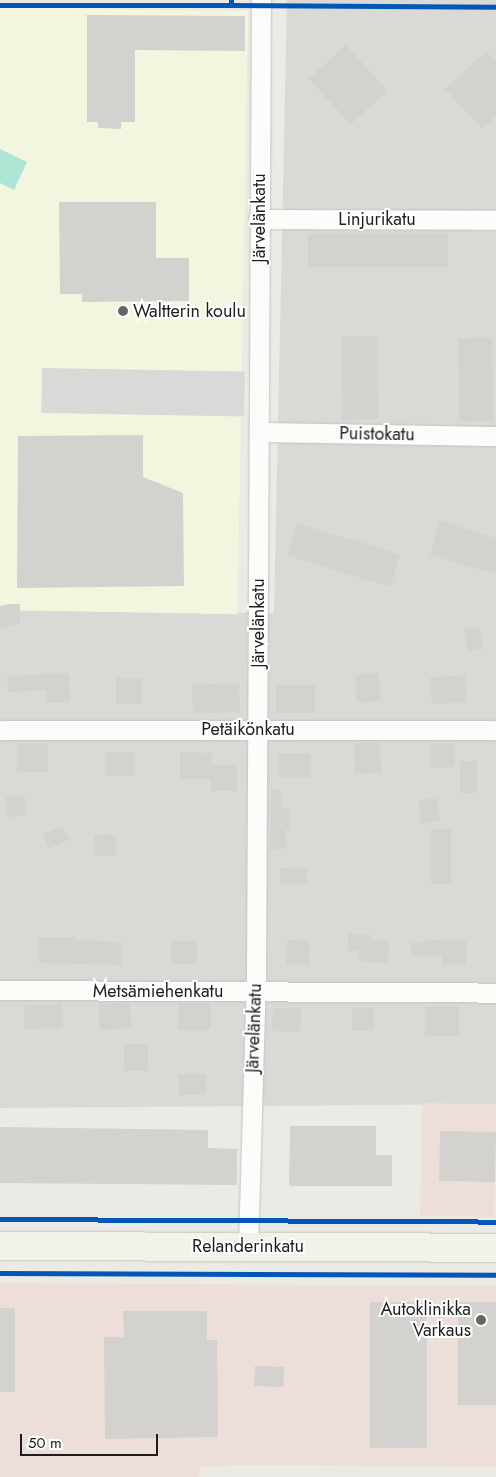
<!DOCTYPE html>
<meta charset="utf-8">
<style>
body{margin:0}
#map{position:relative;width:496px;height:1477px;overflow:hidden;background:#ebeae5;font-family:Jost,sans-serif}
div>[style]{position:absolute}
.residential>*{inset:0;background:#dad9d6}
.commercial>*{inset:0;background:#eeded9;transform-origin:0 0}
.education>*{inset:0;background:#f3f6df;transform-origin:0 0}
.pitch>*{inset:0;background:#aee5d4}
.parking>*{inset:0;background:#dad9d7;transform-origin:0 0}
.building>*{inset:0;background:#d3d2ce;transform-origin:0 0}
.roads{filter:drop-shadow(0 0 1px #c4c4c1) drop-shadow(0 0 1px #c4c4c1)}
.street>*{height:19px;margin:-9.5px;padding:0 9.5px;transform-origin:9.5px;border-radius:9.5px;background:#fcfcfb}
.secondary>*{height:28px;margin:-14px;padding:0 14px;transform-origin:14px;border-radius:14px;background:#f2f2e9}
.cycleway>*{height:5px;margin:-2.5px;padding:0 2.5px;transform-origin:2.5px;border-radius:2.5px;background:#0057b8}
.dots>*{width:14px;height:14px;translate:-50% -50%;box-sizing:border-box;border:2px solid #fff;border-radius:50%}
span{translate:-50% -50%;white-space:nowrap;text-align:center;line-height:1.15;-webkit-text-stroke:4px #fff;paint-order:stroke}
.street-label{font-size:18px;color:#1d1d1d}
.poi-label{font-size:18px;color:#1d1d1d}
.left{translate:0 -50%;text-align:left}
.right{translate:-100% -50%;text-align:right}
.scale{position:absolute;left:20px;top:1434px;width:138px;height:22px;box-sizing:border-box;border:2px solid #1d1d1d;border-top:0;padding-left:6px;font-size:15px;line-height:18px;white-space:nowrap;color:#1d1d1d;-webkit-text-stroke:4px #fff;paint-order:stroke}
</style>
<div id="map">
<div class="residential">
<i style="clip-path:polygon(287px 0,496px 0,496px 1104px,0 1108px,0 610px,274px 613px)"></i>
</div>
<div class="commercial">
<i style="left:422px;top:1103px;width:74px;height:113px;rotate:1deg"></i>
<i style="clip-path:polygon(0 1283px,496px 1286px,496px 1467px,248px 1465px,200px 1467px,199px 1477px,0 1477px)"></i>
</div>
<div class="education">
<i style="left:0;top:7px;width:248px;height:603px;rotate:1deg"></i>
</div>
<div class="pitch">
<i style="clip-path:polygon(0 149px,27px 162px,14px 190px,0 183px)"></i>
</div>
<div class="parking">
<i style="left:42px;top:368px;width:203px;height:45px;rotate:1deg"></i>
</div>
<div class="building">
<i style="clip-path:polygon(87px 15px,245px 16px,245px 51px,135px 50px,135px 122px,121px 122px,121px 129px,98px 128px,98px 122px,87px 122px)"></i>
<i style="left:346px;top:45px;width:62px;height:50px;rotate:48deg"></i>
<i style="clip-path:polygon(486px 51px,496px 62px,496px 116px,482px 129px,445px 89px)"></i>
<i style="clip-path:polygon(59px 202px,156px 202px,156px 258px,189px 258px,189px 301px,82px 302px,82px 294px,60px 294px)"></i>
<i style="left:448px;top:234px;width:33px;height:140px;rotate:90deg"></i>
<i style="left:377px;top:336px;width:83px;height:36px;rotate:89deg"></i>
<i style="left:492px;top:338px;width:83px;height:34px;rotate:89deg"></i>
<i style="clip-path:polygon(143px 435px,143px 477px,183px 493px,184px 586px,17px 588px,18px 436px)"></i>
<i style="clip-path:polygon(440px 521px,496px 538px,496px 574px,430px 555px)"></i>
<i style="left:297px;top:523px;width:108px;height:34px;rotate:17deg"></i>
<i style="clip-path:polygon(9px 604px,20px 604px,20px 624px,0 628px,0 606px)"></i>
<i style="left:480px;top:627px;width:22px;height:16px;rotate:82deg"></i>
<i style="clip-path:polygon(69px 673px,70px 703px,46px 703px,46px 690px,8px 692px,7px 676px)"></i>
<i style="left:379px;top:673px;width:28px;height:24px;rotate:86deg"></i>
<i style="left:465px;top:675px;width:27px;height:35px;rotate:86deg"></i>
<i style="left:116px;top:678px;width:26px;height:26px"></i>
<i style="left:239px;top:683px;width:29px;height:47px;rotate:88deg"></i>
<i style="left:315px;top:685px;width:28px;height:39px;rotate:90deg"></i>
<i style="left:380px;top:742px;width:31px;height:26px;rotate:88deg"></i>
<i style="left:17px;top:743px;width:31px;height:29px"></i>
<i style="left:454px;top:743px;width:24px;height:24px;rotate:88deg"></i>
<i style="left:105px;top:752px;width:30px;height:24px"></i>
<i style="clip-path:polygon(180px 752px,212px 753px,211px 765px,237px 765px,237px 791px,211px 791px,211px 779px,180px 779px)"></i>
<i style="left:279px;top:753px;width:32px;height:25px"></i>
<i style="left:460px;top:761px;width:17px;height:32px"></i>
<i style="clip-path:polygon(280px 789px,282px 808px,290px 809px,289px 830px,285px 830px,287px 848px,270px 851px,271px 790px)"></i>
<i style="left:25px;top:796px;width:20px;height:19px;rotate:87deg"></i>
<i style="left:437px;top:798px;width:23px;height:19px;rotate:83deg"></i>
<i style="left:63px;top:826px;width:15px;height:22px;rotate:67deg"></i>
<i style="left:431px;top:829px;width:20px;height:55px"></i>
<i style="left:115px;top:834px;width:21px;height:21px;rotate:87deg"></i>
<i style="left:280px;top:868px;width:27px;height:15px;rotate:2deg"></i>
<i style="clip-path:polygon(348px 934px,371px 935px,371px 940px,389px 941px,388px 963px,359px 962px,359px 951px,348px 951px)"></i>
<i style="clip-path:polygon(38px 937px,75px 937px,75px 940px,122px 942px,121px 965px,39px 963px)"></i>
<i style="left:287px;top:940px;width:23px;height:24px;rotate:2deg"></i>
<i style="clip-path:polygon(434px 940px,466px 941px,466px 964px,442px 965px,442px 955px,411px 956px,411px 943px)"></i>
<i style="left:171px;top:941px;width:26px;height:23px"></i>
<i style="left:130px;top:1002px;width:26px;height:32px;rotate:86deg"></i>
<i style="left:178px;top:1003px;width:33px;height:27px"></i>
<i style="left:62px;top:1004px;width:24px;height:38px;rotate:88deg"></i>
<i style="left:425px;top:1006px;width:34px;height:30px"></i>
<i style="left:273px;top:1008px;width:28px;height:23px;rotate:2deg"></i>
<i style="left:352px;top:1008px;width:22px;height:23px"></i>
<i style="left:124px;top:1044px;width:24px;height:27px"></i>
<i style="left:206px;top:1074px;width:21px;height:27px;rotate:90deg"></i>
<i style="clip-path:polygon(290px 1126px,376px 1126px,376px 1155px,392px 1155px,392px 1186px,289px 1186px)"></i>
<i style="clip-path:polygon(0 1127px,208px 1130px,208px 1148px,237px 1149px,237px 1185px,0 1183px)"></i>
<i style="left:440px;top:1131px;width:56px;height:50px;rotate:1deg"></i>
<i style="left:370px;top:1302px;width:57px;height:146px"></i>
<i style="left:458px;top:1302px;width:38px;height:103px"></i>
<i style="left:0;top:1308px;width:15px;height:84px"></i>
<i style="clip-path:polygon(123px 1311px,207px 1311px,207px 1340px,217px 1340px,218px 1437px,105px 1439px,104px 1337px,124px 1337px)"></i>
<i style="left:255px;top:1366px;width:29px;height:20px;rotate:2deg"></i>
</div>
<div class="roads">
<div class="street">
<i style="left:258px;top:219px;width:238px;rotate:0.2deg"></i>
<i style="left:259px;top:432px;width:237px;rotate:1deg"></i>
<i style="left:0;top:730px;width:496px"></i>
<i style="left:0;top:990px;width:496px;rotate:0.3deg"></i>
<i style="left:248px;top:1246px;width:268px;rotate:-88.3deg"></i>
<i style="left:256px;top:978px;width:978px;rotate:-89.71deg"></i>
</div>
<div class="secondary">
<i style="left:0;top:1246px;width:496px;rotate:0.2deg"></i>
</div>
</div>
<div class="cycleway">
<i style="left:231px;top:0;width:5px;rotate:90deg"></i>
<i style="left:231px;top:5px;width:265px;rotate:0.4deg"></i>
<i style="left:0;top:5px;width:231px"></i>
<i style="left:0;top:1219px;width:496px;rotate:0.3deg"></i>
<i style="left:0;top:1273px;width:496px;rotate:0.2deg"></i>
</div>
<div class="dots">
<i style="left:123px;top:311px;background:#656563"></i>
<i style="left:481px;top:1320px;background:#656563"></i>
</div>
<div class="street-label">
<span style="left:259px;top:218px;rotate:-90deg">Järvelänkatu</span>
<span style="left:377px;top:219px">Linjurikatu</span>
<span style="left:377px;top:434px;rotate:1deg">Puistokatu</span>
<span style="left:258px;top:623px;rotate:-90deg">Järvelänkatu</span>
<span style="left:248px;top:729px">Petäikönkatu</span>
<span style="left:158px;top:991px">Metsämiehenkatu</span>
<span style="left:254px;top:1028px;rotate:-88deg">Järvelänkatu</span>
<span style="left:248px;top:1246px">Relanderinkatu</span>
</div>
<div class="poi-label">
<span class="left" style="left:133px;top:311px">Waltterin koulu</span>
<span class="right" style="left:471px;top:1320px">Autoklinikka<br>Varkaus</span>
</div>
<div class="scale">50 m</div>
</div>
